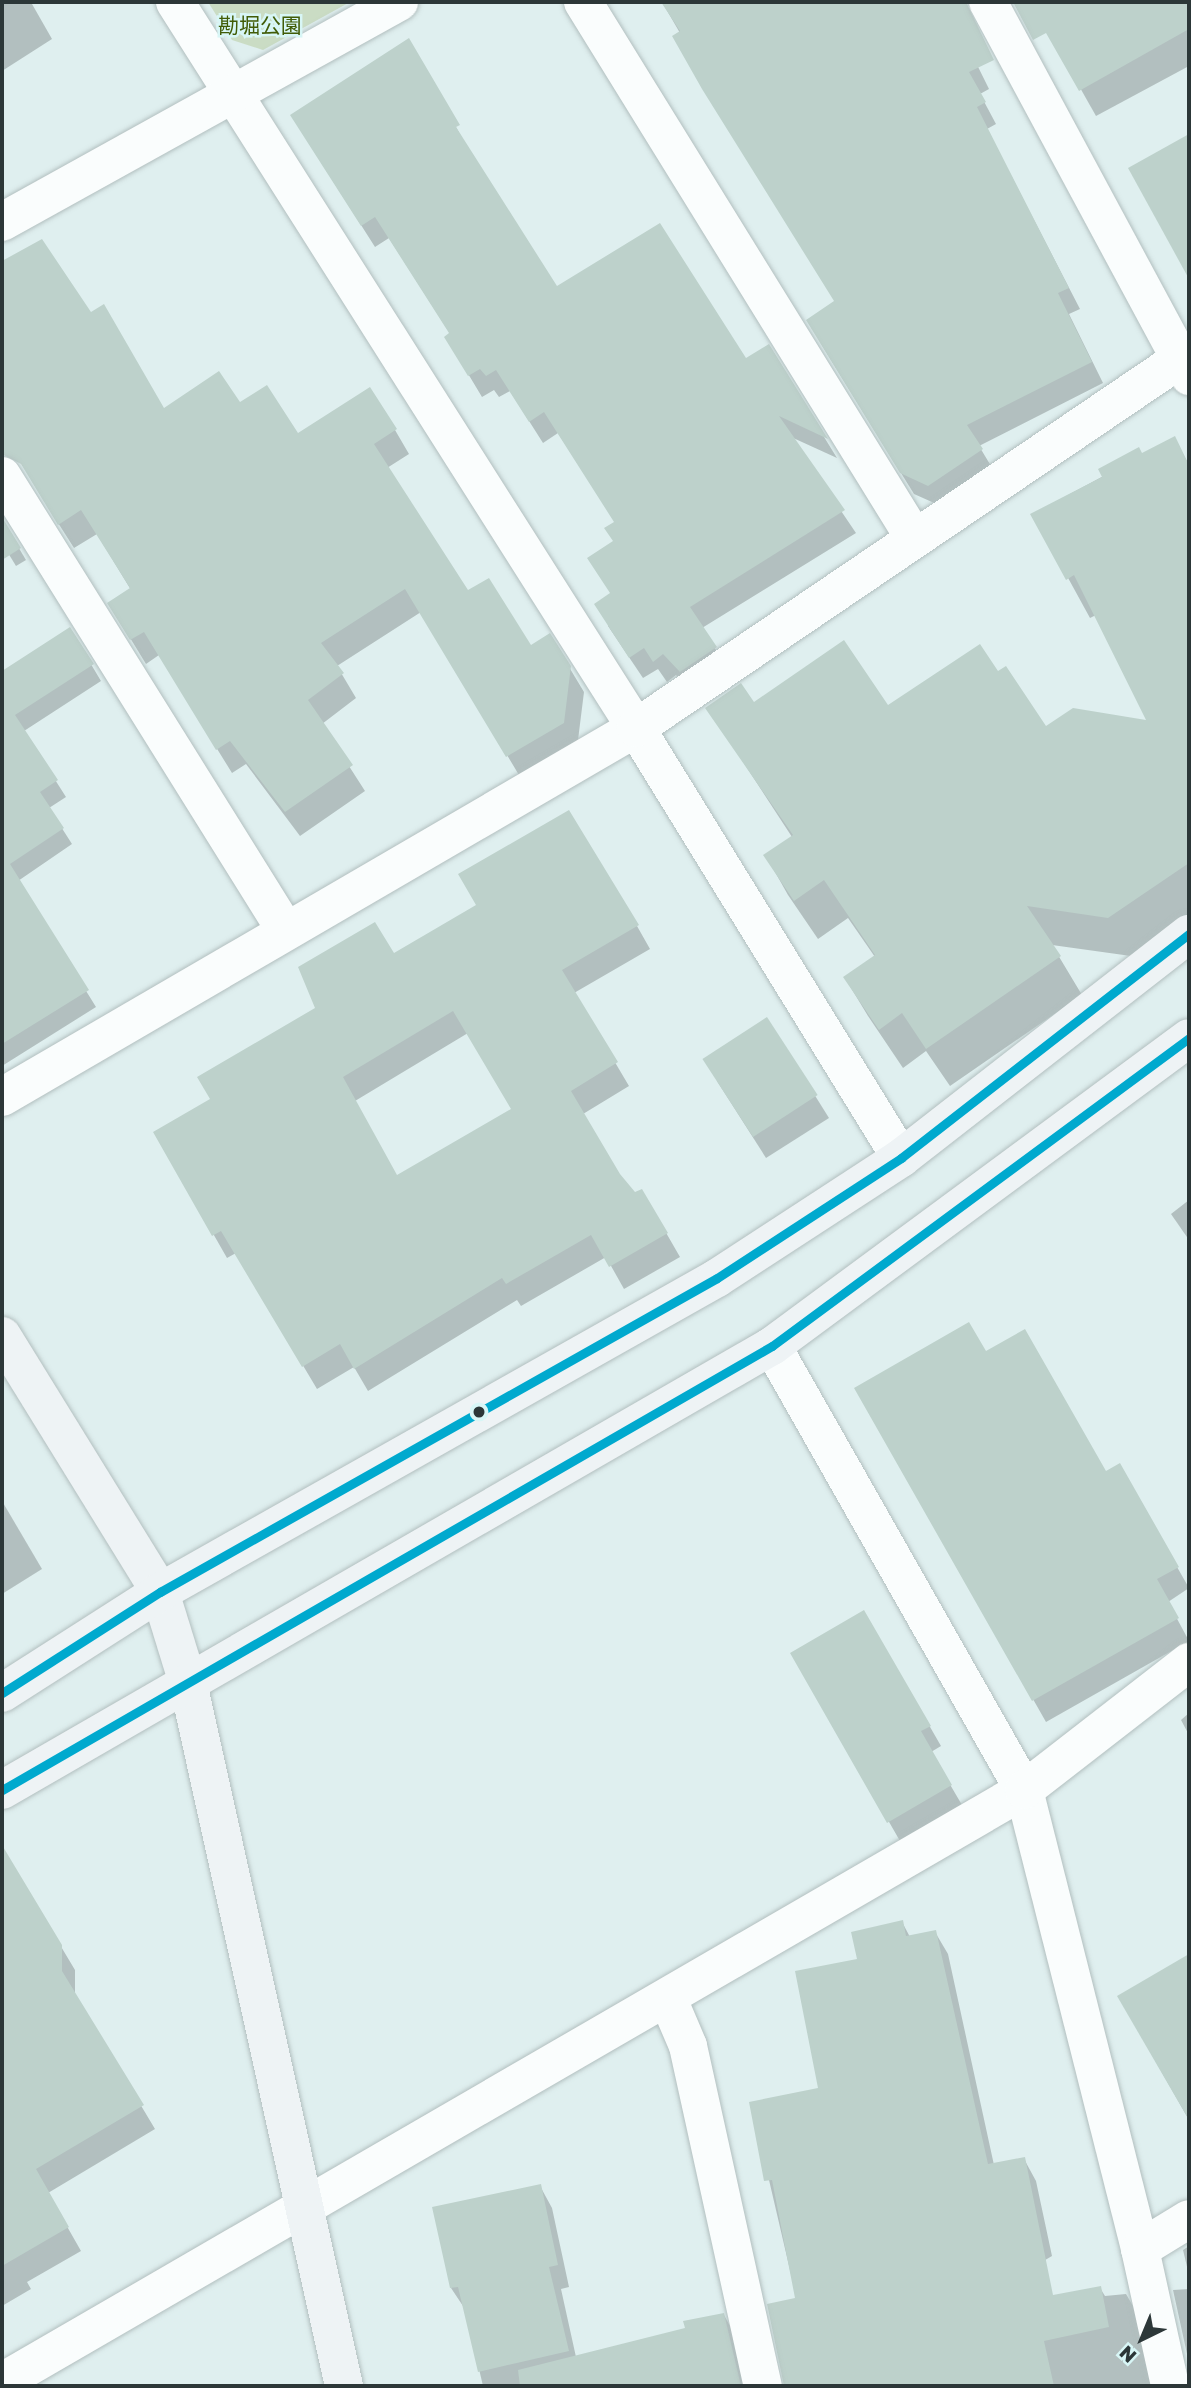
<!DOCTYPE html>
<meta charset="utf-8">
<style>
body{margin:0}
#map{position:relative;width:1191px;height:2388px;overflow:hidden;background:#dfefef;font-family:"Golos Text","Noto Sans JP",sans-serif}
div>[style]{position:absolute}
.green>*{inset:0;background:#cadcc4}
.shadow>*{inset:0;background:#0003}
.building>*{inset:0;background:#bdd1cb;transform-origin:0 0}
.roads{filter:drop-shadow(0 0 2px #b2bfbf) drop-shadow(0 0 2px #b2bfbf)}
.street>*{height:38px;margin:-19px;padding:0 19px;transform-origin:19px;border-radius:19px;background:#fafdfd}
.secondary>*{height:38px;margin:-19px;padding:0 19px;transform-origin:19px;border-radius:19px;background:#eef3f5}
.bus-1>*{height:9px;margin:-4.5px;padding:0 4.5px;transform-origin:4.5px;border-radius:4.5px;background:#00a9ce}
.dots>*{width:19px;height:19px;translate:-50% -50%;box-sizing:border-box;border:4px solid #d8f6f6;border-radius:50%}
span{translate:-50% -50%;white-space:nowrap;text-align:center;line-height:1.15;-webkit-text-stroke:5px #d8f6f6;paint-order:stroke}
.park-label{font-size:21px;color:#415c07}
.frame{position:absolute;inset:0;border:4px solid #2c3738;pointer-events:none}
.north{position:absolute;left:1107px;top:2304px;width:70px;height:70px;-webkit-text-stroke:5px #d8f6f6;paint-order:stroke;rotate:223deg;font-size:19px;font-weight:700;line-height:28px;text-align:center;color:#2c3738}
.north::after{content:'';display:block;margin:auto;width:24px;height:32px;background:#2c3738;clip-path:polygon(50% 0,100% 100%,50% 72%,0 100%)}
</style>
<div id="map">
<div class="green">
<i style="clip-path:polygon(208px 2px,350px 2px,263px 50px,232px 40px)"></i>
</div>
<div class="shadow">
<i style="clip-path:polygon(2px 2px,36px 2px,32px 4px,52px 39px,2px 71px)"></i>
<i style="clip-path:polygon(662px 2px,946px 2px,989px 89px,980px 94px,996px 124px,987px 129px,1080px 309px,1069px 314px,1103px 383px,979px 446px,994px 471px,941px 506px,914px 494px,820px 342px,836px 302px)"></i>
<i style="clip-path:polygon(1051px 2px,1189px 2px,1189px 66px,1096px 116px,1036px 10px)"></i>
<i style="clip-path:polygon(409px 41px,468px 149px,557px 289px,745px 361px,768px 346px,837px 458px,791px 437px,856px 533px,702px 628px,728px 669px,694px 692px,676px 675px,667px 682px,658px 669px,643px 678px,608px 626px,616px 523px,558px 433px,543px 443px,510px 391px,499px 397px,494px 390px,482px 397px,446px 337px,451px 335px,389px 238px,375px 247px,305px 137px)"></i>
<i style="clip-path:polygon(1189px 136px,1189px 275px,1130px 169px)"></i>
<i style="clip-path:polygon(41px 241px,9px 436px,2px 424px,2px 263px)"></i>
<i style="clip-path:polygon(239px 404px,297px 435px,395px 430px,409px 454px,387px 468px,467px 593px,531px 648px,569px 667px,584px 692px,577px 748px,522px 780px,421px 612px,337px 666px,356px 698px,322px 724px,365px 791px,300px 836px,246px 764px,232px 773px,159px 655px,146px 664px,124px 628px,131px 590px,97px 534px,74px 548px,53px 515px)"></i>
<i style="clip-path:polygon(1174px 438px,1189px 465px,1189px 638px,1186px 640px,1189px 650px,1179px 655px,1189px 680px,1189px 917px,1131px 956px,1052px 945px,1082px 995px,950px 1086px,926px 1051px,903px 1068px,868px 1016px,845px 978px,875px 957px,848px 918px,818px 939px,788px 895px,766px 856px,792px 837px,708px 708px,888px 707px,997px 674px,1046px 729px,1149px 722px,1096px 615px,1090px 618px,1033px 514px)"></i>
<i style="clip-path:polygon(2px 520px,26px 560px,16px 566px,2px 543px)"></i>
<i style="clip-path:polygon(70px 629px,101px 681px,24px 731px,66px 797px,49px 808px,72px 844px,18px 881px,96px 1007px,2px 1066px,2px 674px)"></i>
<i style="clip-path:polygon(evenodd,637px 926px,650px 949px,574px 993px,629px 1086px,583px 1114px,619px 1175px,634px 1195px,642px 1191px,680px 1257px,624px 1289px,606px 1257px,521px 1306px,517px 1300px,368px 1391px,354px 1367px,317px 1389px,236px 1253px,227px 1258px,155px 1132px,212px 1100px,317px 1009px,393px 956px,637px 926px,468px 1033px,513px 1109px,396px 1177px,355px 1101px,468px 1033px)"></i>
<i style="clip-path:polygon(767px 1019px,829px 1118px,766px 1158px,717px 1081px)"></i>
<i style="clip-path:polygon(1189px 1200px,1189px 1240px,1171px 1214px)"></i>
<i style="clip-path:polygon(986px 1354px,1105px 1473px,1119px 1465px,1189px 1588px,1168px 1602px,1189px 1641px,1046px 1722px,856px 1388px)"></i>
<i style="clip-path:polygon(2px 1501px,42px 1569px,2px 1594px)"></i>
<i style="clip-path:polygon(864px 1612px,941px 1746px,931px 1752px,962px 1805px,900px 1841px,792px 1653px)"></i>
<i style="clip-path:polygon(1189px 1713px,1189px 1735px,1181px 1720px)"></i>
<i style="clip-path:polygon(14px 1868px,75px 1970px,75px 1995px,155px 2129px,48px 2193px,81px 2251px,27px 2282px,31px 2289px,2px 2306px,2px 2111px,43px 2088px,2px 2014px,2px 1875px)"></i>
<i style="clip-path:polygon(902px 1922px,910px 1937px,935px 1932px,948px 1954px,994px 2165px,1024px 2159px,1036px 2181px,1052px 2256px,945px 2319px,1100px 2288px,1105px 2296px,1126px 2294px,1139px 2316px,1156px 2386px,785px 2386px,797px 2300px,751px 2103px,820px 2089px,859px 1961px)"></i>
<i style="clip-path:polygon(1189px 1955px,1189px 2120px,1119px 1997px)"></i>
<i style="clip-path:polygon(540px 2186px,552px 2208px,569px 2287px,561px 2289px,576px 2357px,687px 2329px,724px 2315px,736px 2337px,749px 2386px,483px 2386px,465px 2309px,451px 2288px)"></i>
<i style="clip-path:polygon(1189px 2246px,1189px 2275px,1183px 2250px)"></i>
<i style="clip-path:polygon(1189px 2289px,1189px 2363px,1173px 2290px)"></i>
</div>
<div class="building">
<i style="clip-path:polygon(661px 2px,966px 2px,994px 60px,969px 72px,986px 102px,977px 107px,1069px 288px,1058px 293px,1092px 362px,967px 425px,983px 449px,928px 486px,900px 473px,806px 320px,834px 301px,702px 89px,672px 36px,680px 31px)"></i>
<i style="clip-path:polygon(1013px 2px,1189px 2px,1189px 29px,1079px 91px,1046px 33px,1033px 40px)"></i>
<i style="clip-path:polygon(409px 38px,460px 125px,456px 127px,557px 286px,660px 223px,746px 358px,769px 344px,828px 439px,779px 416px,845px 510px,690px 607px,717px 647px,680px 672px,663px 654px,653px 662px,644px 648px,629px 658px,594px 604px,610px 593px,587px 558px,613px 541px,604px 528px,614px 522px,544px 412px,529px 422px,496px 370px,486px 376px,480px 369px,468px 376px,444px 337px,449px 333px,375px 217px,361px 226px,290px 115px)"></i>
<i style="clip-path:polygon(1189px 134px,1189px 279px,1128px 168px)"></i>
<i style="clip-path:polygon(42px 239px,91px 312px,104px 304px,164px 408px,219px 371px,240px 402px,267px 385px,298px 433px,370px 387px,397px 429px,374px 444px,468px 590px,489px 578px,531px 645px,550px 633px,571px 666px,564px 723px,506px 757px,405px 589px,321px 643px,344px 673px,308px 700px,353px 765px,285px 812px,230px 741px,216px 750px,144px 632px,130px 640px,107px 603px,130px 588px,81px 510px,58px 525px,21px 464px,2px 454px,2px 261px)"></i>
<i style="clip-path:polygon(1175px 436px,1189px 465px,1189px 863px,1108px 918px,1027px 906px,1061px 956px,926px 1049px,902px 1013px,879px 1030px,843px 977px,875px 955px,824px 880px,794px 901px,763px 855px,793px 835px,705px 708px,741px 683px,754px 702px,844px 640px,888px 705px,980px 644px,998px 671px,1006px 666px,1046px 726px,1073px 708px,1146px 720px,1074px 575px,1066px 580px,1030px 514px,1102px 477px,1098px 469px,1139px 447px,1142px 453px)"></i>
<i style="clip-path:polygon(2px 517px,21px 548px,2px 560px)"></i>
<i style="clip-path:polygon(70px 627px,94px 664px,15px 715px,58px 780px,40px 792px,64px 828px,10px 864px,89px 990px,2px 1044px,2px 671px)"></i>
<i style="clip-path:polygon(evenodd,569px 810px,639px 925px,562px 970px,618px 1062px,571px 1091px,620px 1174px,635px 1192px,642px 1189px,668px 1233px,609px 1267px,591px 1235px,506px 1284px,502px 1278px,354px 1369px,340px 1344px,302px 1367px,221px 1231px,212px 1236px,153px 1132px,210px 1099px,197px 1077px,315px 1008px,298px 967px,375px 922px,394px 953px,476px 905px,458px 874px,569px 810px,453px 1011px,511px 1109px,397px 1175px,343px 1077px,453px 1011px)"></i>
<i style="left:767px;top:1017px;width:93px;height:77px;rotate:57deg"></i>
<i style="clip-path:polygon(969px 1322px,986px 1351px,1025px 1329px,1106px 1471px,1120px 1463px,1179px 1567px,1157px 1579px,1179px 1618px,1032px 1701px,854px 1388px)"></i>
<i style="clip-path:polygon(864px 1610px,931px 1726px,921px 1731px,952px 1785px,887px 1823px,790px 1653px)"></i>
<i style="clip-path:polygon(2px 1845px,62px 1945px,62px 1971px,144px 2105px,36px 2169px,69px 2227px,2px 2266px)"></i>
<i style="clip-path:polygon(903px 1920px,906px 1936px,936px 1930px,988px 2164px,1025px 2157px,1053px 2295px,1101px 2286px,1109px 2327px,1044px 2341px,1054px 2386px,784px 2386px,767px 2304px,795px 2298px,772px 2180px,764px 2181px,749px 2102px,818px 2088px,795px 1971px,857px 1959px,851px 1932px)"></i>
<i style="clip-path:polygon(1189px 1954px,1189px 2120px,1117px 1996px)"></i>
<i style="clip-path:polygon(541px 2184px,558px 2265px,549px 2267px,569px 2351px,478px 2372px,458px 2287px,450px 2288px,432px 2207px)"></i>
<i style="clip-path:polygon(724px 2313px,741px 2386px,520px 2386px,518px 2370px,685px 2328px,683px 2321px)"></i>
</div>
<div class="roads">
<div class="street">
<i style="left:175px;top:2px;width:860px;rotate:57.59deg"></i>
<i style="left:636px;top:728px;width:505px;rotate:58.36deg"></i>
<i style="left:583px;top:2px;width:631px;rotate:58.27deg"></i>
<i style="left:988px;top:2px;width:425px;rotate:61.7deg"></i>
<i style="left:2px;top:222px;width:454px;rotate:-29deg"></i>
<i style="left:2px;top:476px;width:536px;rotate:58.03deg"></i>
<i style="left:2px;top:1097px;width:734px;rotate:-30.2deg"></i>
<i style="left:636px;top:728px;width:668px;rotate:-34.14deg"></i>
<i style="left:772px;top:1346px;width:511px;rotate:60.42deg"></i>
<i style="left:1024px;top:1790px;width:473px;rotate:75.8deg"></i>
<i style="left:1140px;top:2249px;width:140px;rotate:77.6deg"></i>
<i style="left:668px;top:1999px;width:51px;rotate:66.9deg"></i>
<i style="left:688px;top:2046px;width:348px;rotate:77.6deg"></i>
<i style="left:1140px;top:2249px;width:57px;rotate:-31.5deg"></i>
<i style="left:2px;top:2382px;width:1181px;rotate:-30.08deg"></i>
<i style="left:1024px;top:1790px;width:209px;rotate:-37.8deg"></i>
</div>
<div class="secondary">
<i style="left:2px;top:1336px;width:301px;rotate:58.3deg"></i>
<i style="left:160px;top:1592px;width:95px;rotate:72.9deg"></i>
<i style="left:188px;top:1683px;width:720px;rotate:77.49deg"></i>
<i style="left:2px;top:1693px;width:188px;rotate:-32.6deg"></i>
<i style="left:160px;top:1592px;width:639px;rotate:-29.41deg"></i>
<i style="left:717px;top:1278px;width:220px;rotate:-33.1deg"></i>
<i style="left:901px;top:1158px;width:365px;rotate:-37.9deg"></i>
<i style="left:2px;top:1790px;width:889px;rotate:-29.97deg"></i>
<i style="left:772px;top:1346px;width:518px;rotate:-36.45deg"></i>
</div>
</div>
<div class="bus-1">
<i style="left:2px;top:1693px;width:188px;rotate:-32.6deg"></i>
<i style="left:160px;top:1592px;width:639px;rotate:-29.41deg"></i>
<i style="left:717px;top:1278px;width:220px;rotate:-33.1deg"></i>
<i style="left:901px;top:1158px;width:365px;rotate:-37.9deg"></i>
<i style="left:2px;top:1790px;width:889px;rotate:-29.97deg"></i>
<i style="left:772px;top:1346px;width:518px;rotate:-36.45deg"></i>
</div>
<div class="dots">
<i style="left:479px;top:1412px;background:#2c3738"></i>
</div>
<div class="park-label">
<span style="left:260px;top:25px">勘堀公園</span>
</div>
<div class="frame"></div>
<div class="north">N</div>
</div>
